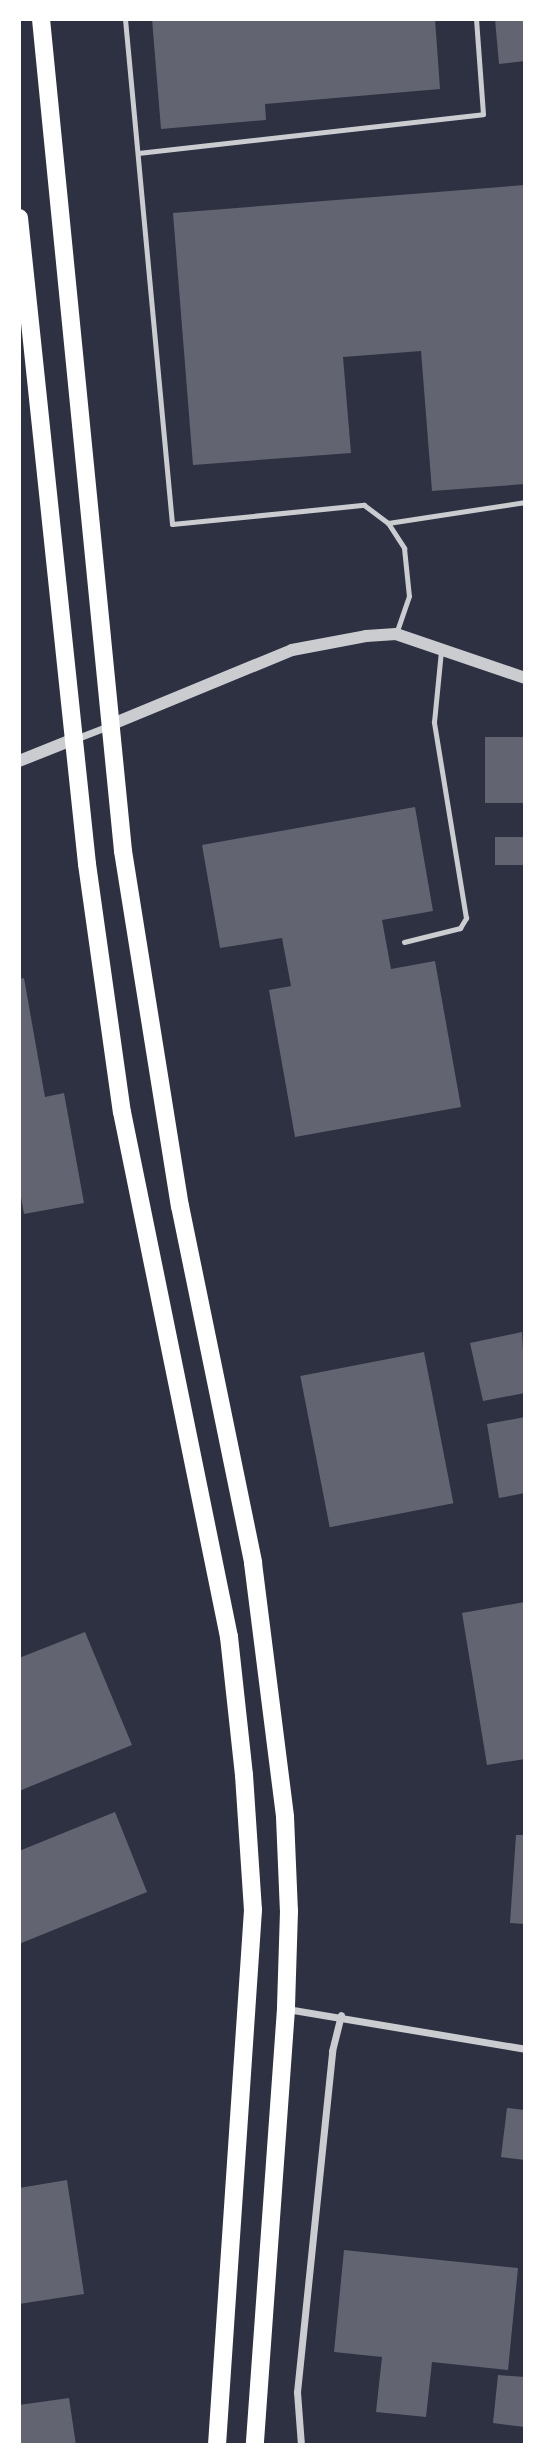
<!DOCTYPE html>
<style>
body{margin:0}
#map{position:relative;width:544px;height:2464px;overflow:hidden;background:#2d3142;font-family:Jost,sans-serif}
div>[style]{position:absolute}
.building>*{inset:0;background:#626471;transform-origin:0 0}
.service>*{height:5px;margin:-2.5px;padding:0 2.5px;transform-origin:2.5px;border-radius:2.5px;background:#caccd0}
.minor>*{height:7px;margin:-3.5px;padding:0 3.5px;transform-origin:3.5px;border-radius:3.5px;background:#caccd0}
.tertiary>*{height:12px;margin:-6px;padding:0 6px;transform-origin:6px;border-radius:6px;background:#caccd0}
.primary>*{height:18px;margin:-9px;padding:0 9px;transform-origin:9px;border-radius:9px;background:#fff}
span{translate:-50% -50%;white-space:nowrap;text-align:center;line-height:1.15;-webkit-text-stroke:6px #fff;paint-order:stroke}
.frame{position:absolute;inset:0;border:21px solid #fff;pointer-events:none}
</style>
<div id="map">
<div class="building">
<i style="clip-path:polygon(152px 19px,435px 19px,440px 89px,265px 104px,266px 120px,161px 129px)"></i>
<i style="clip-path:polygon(495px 19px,525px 19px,525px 61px,499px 64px)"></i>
<i style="clip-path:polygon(525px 185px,525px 484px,432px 491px,421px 351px,343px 357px,351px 453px,193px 465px,173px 213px)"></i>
<i style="left:525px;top:737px;width:66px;height:40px;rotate:90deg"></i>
<i style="clip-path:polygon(415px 807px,433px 911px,382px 920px,391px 969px,435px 961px,461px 1107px,295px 1137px,269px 990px,291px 986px,282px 938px,220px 948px,202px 845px)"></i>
<i style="left:525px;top:837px;width:28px;height:30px;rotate:90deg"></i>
<i style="clip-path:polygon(24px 978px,45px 1097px,64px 1093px,84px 1203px,24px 1214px,19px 1186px,19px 979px)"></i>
<i style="clip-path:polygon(522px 1332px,525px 1393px,483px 1401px,470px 1343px)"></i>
<i style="left:424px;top:1352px;width:154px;height:126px;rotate:79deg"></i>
<i style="clip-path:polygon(525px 1417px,525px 1493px,499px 1498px,487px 1424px)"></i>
<i style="clip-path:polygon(525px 1602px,525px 1759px,487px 1765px,462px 1613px)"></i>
<i style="clip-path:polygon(85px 1632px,132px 1745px,19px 1791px,19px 1658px)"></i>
<i style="clip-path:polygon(115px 1812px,147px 1892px,19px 1944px,19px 1851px)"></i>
<i style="clip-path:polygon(516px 1835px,525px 1835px,525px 1924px,510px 1923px)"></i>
<i style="clip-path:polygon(507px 2108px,525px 2110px,525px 2160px,501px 2157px)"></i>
<i style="clip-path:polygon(67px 2180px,84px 2294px,19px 2304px,19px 2188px)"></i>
<i style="clip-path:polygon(344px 2250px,518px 2268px,508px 2370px,432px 2362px,426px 2417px,376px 2412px,382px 2357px,334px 2352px)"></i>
<i style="clip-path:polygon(498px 2375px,525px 2377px,525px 2427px,493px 2423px)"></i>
<i style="clip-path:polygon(69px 2398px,76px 2445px,19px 2445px,19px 2405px)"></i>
</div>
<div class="service">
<i style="left:125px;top:19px;width:507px;rotate:84.68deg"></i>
<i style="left:172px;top:524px;width:193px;rotate:-5.7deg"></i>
<i style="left:364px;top:505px;width:30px;rotate:37deg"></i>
<i style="left:388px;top:523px;width:30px;rotate:57deg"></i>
<i style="left:404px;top:548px;width:48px;rotate:84.1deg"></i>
<i style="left:409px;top:596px;width:39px;rotate:109deg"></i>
<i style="left:138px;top:153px;width:347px;rotate:-6.4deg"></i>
<i style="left:483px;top:114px;width:95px;rotate:-94.2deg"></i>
<i style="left:388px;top:523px;width:139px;rotate:-8.7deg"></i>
<i style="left:404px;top:942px;width:58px;rotate:-14deg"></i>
<i style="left:460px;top:928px;width:12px;rotate:-59deg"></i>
<i style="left:466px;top:918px;width:199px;rotate:-99.3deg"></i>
<i style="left:434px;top:722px;width:72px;rotate:-84.4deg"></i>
</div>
<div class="minor">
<i style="left:75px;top:739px;width:36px;rotate:-21deg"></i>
<i style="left:287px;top:2009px;width:241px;rotate:9.5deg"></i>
<i style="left:301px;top:2445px;width:53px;rotate:-94.3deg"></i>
<i style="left:297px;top:2392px;width:343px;rotate:-84.1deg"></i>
<i style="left:332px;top:2051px;width:37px;rotate:-76deg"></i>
</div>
<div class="tertiary">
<i style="left:110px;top:725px;width:197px;rotate:-22.4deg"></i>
<i style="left:292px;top:650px;width:75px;rotate:-10.7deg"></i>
<i style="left:366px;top:636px;width:30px;rotate:-4deg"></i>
<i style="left:396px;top:634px;width:136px;rotate:18.8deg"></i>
<i style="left:19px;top:761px;width:59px;rotate:-21.8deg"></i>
</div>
<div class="primary">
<i style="left:41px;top:19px;width:836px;rotate:84.37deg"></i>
<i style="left:123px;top:851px;width:360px;rotate:80.9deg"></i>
<i style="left:180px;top:1206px;width:364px;rotate:78.4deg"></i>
<i style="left:253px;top:1563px;width:256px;rotate:82.8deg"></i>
<i style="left:285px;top:1817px;width:94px;rotate:87.6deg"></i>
<i style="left:289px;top:1911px;width:98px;rotate:91.8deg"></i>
<i style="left:286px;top:2009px;width:437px;rotate:94.1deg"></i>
<i style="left:19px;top:218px;width:650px;rotate:83.99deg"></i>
<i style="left:87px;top:864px;width:250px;rotate:82deg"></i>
<i style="left:122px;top:1112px;width:536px;rotate:78.48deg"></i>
<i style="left:229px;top:1637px;width:139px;rotate:83.8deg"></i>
<i style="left:244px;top:1775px;width:135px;rotate:86.2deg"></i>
<i style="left:253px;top:1910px;width:536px;rotate:93.85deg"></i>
</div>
<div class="frame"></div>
</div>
